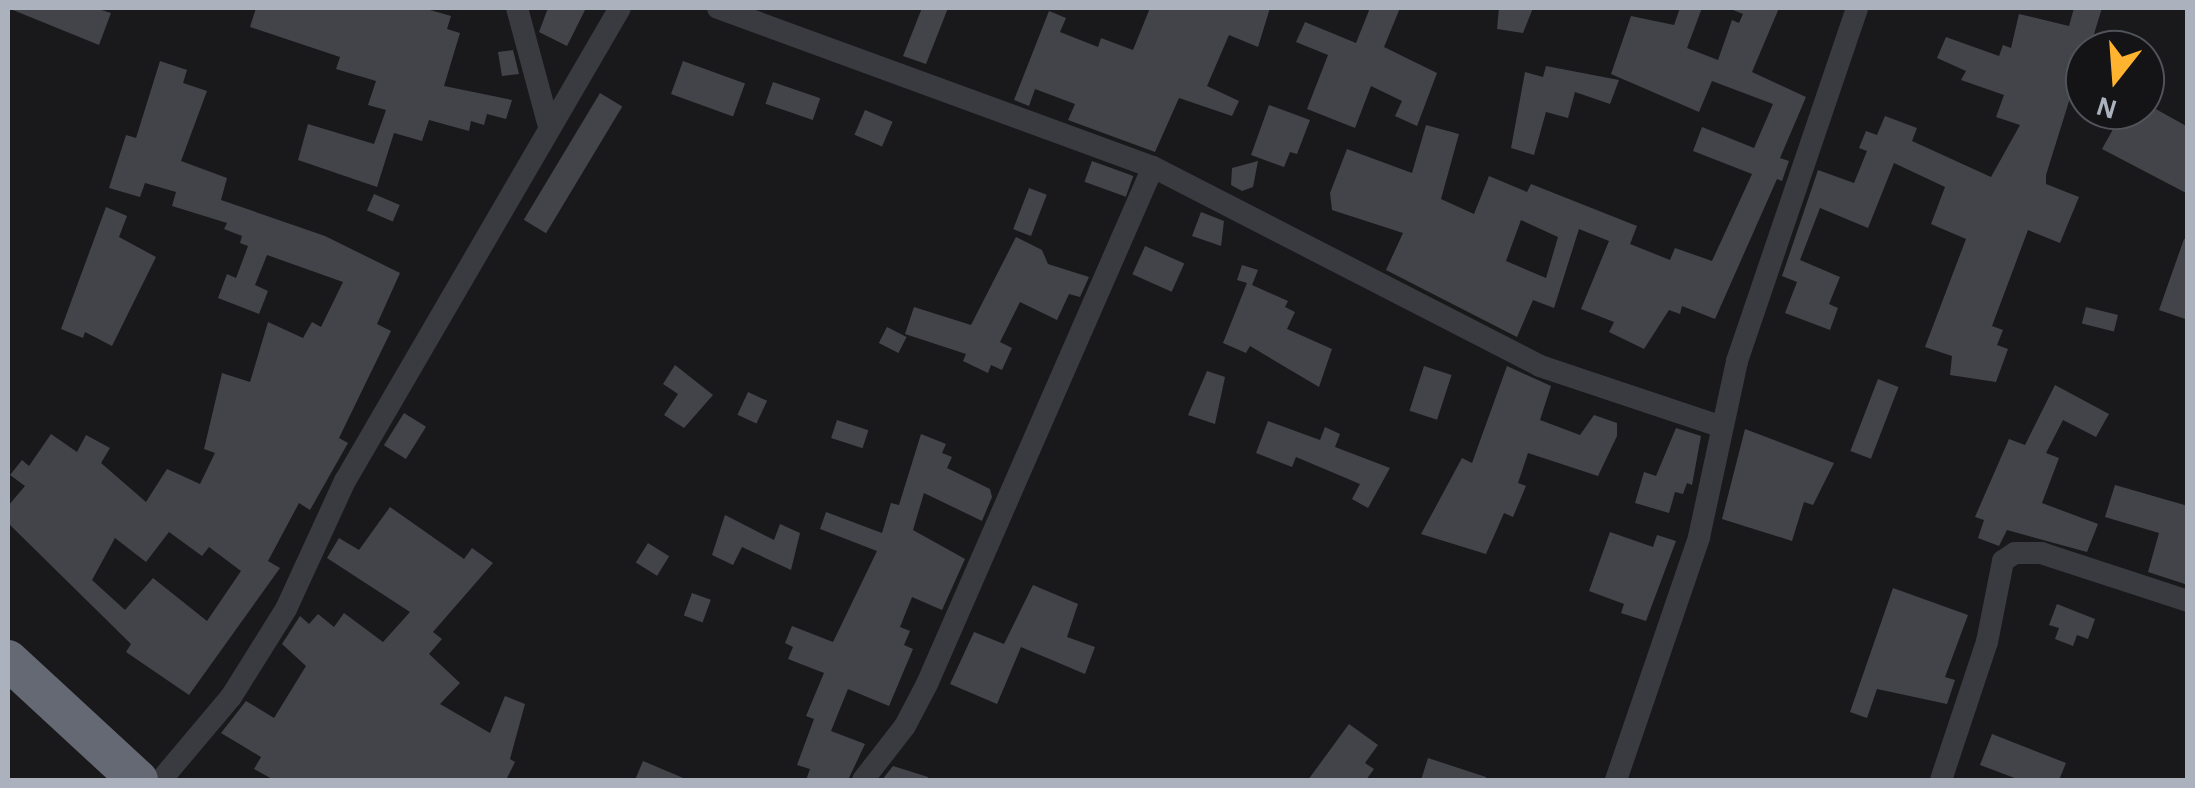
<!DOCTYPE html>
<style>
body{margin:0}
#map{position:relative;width:2195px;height:788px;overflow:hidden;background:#19191c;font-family:"Alegreya Sans",sans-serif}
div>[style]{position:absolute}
.building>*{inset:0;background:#434449;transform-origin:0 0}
.street>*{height:22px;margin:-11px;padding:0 11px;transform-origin:11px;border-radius:11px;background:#3a3b41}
.highway>*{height:40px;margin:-20px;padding:0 20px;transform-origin:20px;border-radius:20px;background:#656973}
span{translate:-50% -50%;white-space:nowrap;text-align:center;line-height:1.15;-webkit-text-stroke:9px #141417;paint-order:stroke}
.frame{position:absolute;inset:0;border:10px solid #abb1bd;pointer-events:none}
.north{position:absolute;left:2065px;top:30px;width:100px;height:100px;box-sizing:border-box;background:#141417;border:2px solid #505359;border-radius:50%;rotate:197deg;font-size:28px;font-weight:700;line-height:40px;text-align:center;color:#abb1bd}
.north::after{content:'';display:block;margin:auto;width:35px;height:45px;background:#ffb32e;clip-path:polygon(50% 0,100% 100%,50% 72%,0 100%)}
</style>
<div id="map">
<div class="building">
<i style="clip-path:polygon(8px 8px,95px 8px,111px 13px,99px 45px)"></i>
<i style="clip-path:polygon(256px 8px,423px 8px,451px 16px,447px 29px,460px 33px,444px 86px,512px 100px,506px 119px,487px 114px,484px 125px,471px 121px,469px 131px,429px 120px,422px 141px,394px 133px,377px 187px,298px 160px,308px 124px,374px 144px,386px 110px,368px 105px,376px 81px,336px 69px,340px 57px,250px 27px)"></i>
<i style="clip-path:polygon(548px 8px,586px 8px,567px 46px,539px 32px)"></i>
<i style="clip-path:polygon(922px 8px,948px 8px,926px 64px,903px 56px)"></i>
<i style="clip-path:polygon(1150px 8px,1270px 8px,1258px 47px,1229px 35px,1207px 86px,1239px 101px,1232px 116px,1179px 98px,1155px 152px,1068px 120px,1075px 104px,1035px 89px,1029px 106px,1014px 100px,1049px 11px,1066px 18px,1060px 32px,1098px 47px,1101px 38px,1133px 50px)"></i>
<i style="clip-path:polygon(1370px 8px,1400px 8px,1384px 47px,1437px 73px,1417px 126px,1395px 116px,1402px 101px,1371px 86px,1355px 128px,1307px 109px,1328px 55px,1296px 42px,1305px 22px,1356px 43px)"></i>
<i style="clip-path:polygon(1499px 8px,1533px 8px,1523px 33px,1497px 29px)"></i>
<i style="clip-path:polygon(evenodd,1680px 8px,1702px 8px,1687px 48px,1718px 60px,1732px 20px,1739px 23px,1743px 14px,1728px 8px,1779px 8px,1752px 72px,1806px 97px,1780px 158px,1789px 161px,1782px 181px,1777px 179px,1715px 319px,1682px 306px,1680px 314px,1669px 310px,1644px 349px,1609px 332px,1614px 322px,1581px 309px,1609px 241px,1579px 229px,1554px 308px,1533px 300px,1517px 337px,1386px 270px,1403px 233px,1332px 210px,1330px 193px,1347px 149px,1412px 173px,1426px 125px,1459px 134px,1441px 199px,1474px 214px,1489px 176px,1527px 192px,1531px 184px,1637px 226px,1630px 244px,1670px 260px,1675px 248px,1712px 261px,1752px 174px,1693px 151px,1702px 127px,1754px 148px,1773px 104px,1712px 81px,1699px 112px,1611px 74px,1631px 16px,1674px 25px,1680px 8px,1521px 220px,1558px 237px,1546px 278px,1506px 261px,1521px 220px)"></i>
<i style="clip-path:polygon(2074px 8px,2102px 8px,2094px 34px,2102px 36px,2098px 50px,2085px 50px,2046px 175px,2046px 184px,2079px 197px,2060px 243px,2028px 230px,1992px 326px,2003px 330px,1997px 345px,2008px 349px,1996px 382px,1950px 375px,1952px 356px,1925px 347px,1966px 239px,1931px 224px,1945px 187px,1894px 163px,1868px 228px,1820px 208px,1800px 260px,1840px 277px,1829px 304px,1838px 308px,1830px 330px,1785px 313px,1797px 282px,1782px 276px,1818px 170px,1854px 183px,1867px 151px,1859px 148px,1866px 131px,1877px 135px,1885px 116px,1917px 128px,1912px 141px,1991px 177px,2020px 125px,1996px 117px,2004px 95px,1961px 80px,1966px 71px,1937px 58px,1946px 37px,1999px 56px,2003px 45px,2011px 48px,2019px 14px,2069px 26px)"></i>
<i style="clip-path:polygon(513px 50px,519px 74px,502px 76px,498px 52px)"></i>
<i style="clip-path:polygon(evenodd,160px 61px,187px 70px,183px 83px,207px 91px,181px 161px,227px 178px,221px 200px,325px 236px,400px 273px,377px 324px,391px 331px,339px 438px,348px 443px,310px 510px,299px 503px,268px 561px,280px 568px,189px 695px,126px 652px,131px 644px,8px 523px,8px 506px,25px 486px,10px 475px,22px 460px,29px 466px,51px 434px,77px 452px,86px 435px,110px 448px,101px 463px,146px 502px,167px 469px,200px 484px,215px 453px,204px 449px,222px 373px,250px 382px,268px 322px,303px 338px,312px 322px,321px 327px,343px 282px,267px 255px,255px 285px,268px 291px,259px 314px,218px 298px,227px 274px,236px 278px,248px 246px,240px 243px,242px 236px,224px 229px,227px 223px,172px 206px,176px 192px,145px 183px,140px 197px,109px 188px,126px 135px,136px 138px,160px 61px,169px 532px,202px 556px,209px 547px,241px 571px,207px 621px,153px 578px,125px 610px,92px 580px,115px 538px,146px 562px,169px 532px)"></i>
<i style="left:683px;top:61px;width:66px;height:35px;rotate:20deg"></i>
<i style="clip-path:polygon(1546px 66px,1619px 80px,1610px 104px,1575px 92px,1568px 118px,1546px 112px,1534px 155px,1511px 148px,1525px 72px,1543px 77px)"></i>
<i style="left:773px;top:82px;width:50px;height:23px;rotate:19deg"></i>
<i style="left:600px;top:93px;width:26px;height:148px;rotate:31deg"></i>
<i style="clip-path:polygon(2145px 103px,2188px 127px,2188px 194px,2102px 149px,2117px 122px,2090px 110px,2145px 110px)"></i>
<i style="clip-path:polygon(1269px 105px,1310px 120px,1297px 154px,1290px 152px,1284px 167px,1251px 155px)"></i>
<i style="left:865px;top:110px;width:30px;height:27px;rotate:23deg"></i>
<i style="left:1092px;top:161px;width:44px;height:22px;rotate:20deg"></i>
<i style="clip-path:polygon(1258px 161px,1253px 187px,1242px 191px,1231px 185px,1232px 168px)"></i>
<i style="left:1029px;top:188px;width:19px;height:44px;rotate:21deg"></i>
<i style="left:374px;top:194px;width:28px;height:18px;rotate:23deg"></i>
<i style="clip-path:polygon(106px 207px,127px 216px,119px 237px,156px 257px,112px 346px,85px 332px,83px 338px,61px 329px)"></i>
<i style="clip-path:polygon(1201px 212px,1224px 221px,1221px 246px,1192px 236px)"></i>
<i style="clip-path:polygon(1016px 237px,1042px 250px,1048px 264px,1089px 277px,1080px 297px,1069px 294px,1057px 320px,1020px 302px,1000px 342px,1012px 348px,1002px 370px,991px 365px,988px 373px,963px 361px,966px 354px,905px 334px,914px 307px,971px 325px)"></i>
<i style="clip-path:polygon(2184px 239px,2188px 240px,2188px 320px,2159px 310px)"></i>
<i style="left:1145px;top:246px;width:43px;height:31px;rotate:24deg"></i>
<i style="clip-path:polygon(1242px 265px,1258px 270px,1252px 285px,1288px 301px,1285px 307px,1295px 312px,1287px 329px,1332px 349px,1319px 387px,1250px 346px,1246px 353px,1223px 343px,1247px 283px,1237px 280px)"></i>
<i style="left:2086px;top:307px;width:33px;height:17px;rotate:14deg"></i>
<i style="left:887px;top:327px;width:22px;height:18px;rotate:27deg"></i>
<i style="clip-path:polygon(675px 365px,713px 395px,684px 428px,664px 415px,678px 394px,663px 384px)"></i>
<i style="left:1424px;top:366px;width:29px;height:47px;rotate:18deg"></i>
<i style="clip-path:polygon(1507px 366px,1551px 386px,1540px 420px,1580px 435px,1594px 415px,1617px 423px,1617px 436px,1598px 476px,1528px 453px,1518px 483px,1526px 486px,1513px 517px,1504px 513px,1486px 554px,1421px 534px,1462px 458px,1472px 463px)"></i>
<i style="clip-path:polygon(1207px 371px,1225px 377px,1215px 424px,1188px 415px)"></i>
<i style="left:1878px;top:379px;width:22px;height:77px;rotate:21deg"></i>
<i style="clip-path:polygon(2055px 385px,2109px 414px,2096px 437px,2063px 420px,2046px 453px,2059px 458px,2042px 503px,2098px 524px,2087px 552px,2007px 530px,1999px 546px,1978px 538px,1984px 520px,1975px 517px,2009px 439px,2025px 445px)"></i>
<i style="left:748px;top:392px;width:21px;height:25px;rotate:25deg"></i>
<i style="left:404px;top:413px;width:26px;height:38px;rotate:32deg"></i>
<i style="left:837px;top:420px;width:33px;height:19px;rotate:18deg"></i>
<i style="clip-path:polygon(1268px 421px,1320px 440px,1325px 427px,1340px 434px,1335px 447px,1390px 468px,1368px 508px,1352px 499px,1360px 484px,1296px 457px,1292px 467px,1256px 453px)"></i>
<i style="clip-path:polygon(1676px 428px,1701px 436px,1692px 485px,1687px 483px,1683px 494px,1675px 492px,1669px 513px,1635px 503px,1644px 472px,1656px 476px)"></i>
<i style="clip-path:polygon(1745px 429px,1834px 463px,1813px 505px,1804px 502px,1792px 541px,1722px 519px)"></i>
<i style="clip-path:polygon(921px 434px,946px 444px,942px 453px,952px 457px,947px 468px,990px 489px,992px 497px,982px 521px,924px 493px,913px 530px,965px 559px,942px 610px,912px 597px,900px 627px,910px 631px,904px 645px,913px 649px,889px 706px,848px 689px,831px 731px,865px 744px,848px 780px,806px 780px,810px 769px,797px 765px,814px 719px,806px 716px,824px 673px,788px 659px,793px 647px,785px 643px,792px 626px,833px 642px,877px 551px,820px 529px,826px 512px,882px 533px,891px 503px,899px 505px)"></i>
<i style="clip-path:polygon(2115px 485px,2188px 506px,2188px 585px,2148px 572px,2159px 533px,2105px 517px)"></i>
<i style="clip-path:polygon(390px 507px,464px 559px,472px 548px,493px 563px,433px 632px,442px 639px,429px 654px,460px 683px,440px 704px,490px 733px,505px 696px,525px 704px,510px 759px,515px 762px,506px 780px,274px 780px,254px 769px,261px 757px,221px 733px,246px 701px,274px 718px,306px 666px,282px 644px,300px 616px,309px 624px,318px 614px,334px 627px,344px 613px,383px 642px,410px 612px,327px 558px,339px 538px,359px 550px)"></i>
<i style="clip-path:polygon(725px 515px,774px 540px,780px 524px,800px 533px,791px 570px,742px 547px,733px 565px,712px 555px)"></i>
<i style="clip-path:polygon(1610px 532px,1653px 547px,1657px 535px,1676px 541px,1646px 621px,1621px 613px,1624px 604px,1589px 591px)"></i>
<i style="left:648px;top:543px;width:25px;height:23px;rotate:32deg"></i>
<i style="clip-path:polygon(1033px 585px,1078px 604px,1067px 637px,1095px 647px,1085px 674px,1021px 647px,997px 704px,950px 684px,974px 632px,1004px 644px)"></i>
<i style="clip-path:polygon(1893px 588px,1968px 615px,1945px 677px,1955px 680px,1947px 704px,1877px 689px,1867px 718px,1850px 712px)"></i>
<i style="left:692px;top:593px;width:20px;height:24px;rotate:20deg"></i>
<i style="clip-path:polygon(2057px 604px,2095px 619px,2088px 639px,2077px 635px,2073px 646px,2055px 639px,2059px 628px,2049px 625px)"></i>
<i style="clip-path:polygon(1349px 724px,1378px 745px,1365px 763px,1374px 769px,1366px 780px,1308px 780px)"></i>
<i style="clip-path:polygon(1992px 734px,2066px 763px,2059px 780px,2020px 780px,1980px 765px)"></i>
<i style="clip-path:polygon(1428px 758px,1486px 777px,1486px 780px,1421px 780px)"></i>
<i style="clip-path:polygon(643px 761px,688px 780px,635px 780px)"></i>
<i style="clip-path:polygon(893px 766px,928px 777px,928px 780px,882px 780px)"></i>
</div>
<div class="street">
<i style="left:517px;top:8px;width:123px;rotate:74.9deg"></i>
<i style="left:718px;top:8px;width:463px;rotate:20.1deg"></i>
<i style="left:1153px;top:167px;width:435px;rotate:27.2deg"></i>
<i style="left:1540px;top:366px;width:192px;rotate:18.5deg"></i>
<i style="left:161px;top:780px;width:109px;rotate:-49.9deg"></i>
<i style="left:231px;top:697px;width:104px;rotate:-58deg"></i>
<i style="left:286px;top:609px;width:141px;rotate:-65.3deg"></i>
<i style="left:345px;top:481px;width:547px;rotate:-59.83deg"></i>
<i style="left:863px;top:780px;width:68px;rotate:-52.1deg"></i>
<i style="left:905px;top:726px;width:47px;rotate:-62.4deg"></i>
<i style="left:927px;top:684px;width:564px;rotate:-66.39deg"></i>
<i style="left:1616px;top:780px;width:257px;rotate:-71.1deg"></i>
<i style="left:1699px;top:537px;width:180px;rotate:-77.8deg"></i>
<i style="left:1737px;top:361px;width:373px;rotate:-71.2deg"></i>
<i style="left:1941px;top:780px;width:145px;rotate:-71.6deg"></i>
<i style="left:1987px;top:642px;width:83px;rotate:-78.8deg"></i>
<i style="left:2003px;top:561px;width:14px;rotate:-34deg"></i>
<i style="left:2015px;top:553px;width:26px"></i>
<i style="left:2041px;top:553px;width:155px;rotate:18.1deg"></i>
</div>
<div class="highway">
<i style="left:8px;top:660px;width:177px;rotate:42.7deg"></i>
</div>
<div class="frame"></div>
<div class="north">N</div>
</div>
